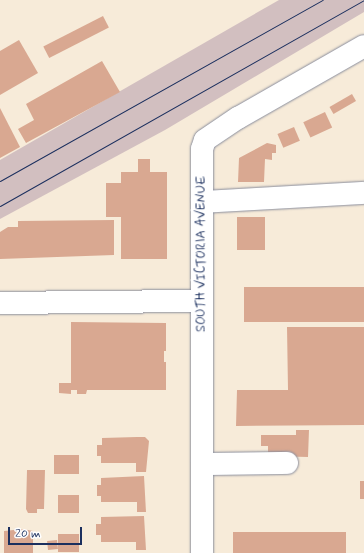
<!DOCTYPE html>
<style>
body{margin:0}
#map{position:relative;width:364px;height:553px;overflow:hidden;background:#f7ebd9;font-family:Mynerve,sans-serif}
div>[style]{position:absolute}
.industrial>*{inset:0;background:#d2bfc0}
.building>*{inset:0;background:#d9a891;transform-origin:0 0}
.roads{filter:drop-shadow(0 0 1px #898d9c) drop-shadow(0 0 1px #898d9c)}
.minor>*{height:22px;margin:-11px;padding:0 11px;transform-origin:11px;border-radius:11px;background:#fff}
.tram>*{height:1px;margin:-0.5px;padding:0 0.5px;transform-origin:0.5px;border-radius:0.5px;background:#1b2f5e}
span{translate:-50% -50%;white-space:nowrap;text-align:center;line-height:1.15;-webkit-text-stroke:4px #fff;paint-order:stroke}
.street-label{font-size:13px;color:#1b2f5e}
.scale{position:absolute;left:8px;top:527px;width:74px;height:18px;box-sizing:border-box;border:2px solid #1b2f5e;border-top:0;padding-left:5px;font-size:12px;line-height:14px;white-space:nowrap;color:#1b2f5e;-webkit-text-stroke:3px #fff;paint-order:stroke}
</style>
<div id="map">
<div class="industrial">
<i style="clip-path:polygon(279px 0,364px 0,364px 12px,165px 130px,0 219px,0 160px)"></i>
</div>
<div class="building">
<i style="left:103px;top:16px;width:13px;height:67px;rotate:63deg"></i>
<i style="clip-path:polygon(19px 40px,38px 73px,0 95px,0 51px)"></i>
<i style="clip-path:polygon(102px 61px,120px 92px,26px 143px,18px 129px,34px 120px,26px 104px)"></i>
<i style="left:352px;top:94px;width:8px;height:26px;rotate:60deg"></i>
<i style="clip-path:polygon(0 108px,20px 147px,0 158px)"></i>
<i style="left:325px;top:112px;width:17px;height:24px;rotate:65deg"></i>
<i style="left:294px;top:127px;width:15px;height:18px;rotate:67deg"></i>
<i style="clip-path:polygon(267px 143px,276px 145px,276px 153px,272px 153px,272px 160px,265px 159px,264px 182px,238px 182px,239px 158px)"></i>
<i style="clip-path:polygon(138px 159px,150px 159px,150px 172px,167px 172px,167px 259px,121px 259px,121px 217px,106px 217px,106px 183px,121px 183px,121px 172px,138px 172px)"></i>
<i style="left:237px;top:217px;width:28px;height:33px"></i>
<i style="clip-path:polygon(114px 220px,114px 255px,0 259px,0 232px,8px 227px,18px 227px,18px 221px)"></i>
<i style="left:364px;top:287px;width:35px;height:120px;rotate:90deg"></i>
<i style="clip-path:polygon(71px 322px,166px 323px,166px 351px,164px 351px,164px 362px,166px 362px,166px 390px,87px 390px,86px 394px,77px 394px,77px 390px,71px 390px,71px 394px,59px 393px,59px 383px,71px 383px)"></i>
<i style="clip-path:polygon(287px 327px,364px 327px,364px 425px,236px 426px,237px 390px,288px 390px)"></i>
<i style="clip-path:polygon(296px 430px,309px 430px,308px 457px,268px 456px,268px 446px,261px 446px,261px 435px,296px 435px)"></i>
<i style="clip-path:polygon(137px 437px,145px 437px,149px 441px,146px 472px,136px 472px,136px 463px,101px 463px,101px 456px,97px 456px,97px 445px,102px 445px,102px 438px)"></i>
<i style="left:79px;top:455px;width:19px;height:25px;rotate:90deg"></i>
<i style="clip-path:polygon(27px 470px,45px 470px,44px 509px,37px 509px,37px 513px,28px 513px,26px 509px)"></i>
<i style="clip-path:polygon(144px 476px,146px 512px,137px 512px,137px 502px,101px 502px,101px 496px,97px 496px,97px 485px,101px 485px,101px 478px)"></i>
<i style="left:360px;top:481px;width:4px;height:18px"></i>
<i style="left:58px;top:495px;width:21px;height:18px"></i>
<i style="clip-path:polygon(144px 516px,146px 550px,136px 550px,136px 542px,101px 542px,101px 535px,96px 535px,96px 524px,101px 524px,101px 517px)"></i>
<i style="clip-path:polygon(23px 529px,33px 531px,33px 553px,4px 553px,4px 531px)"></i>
<i style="left:233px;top:532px;width:113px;height:21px"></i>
<i style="left:58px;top:534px;width:21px;height:18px"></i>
<i style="left:57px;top:540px;width:9px;height:10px;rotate:84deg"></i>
</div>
<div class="roads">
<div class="minor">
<i style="left:202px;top:202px;width:162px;rotate:-3.2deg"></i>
<i style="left:0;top:303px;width:202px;rotate:-0.6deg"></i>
<i style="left:202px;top:464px;width:85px;rotate:-0.7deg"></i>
<i style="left:202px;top:553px;width:404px;rotate:-90deg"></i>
<i style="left:202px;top:149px;width:9px;rotate:-72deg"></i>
<i style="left:205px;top:140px;width:40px;rotate:-34deg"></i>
<i style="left:238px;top:118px;width:145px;rotate:-29.7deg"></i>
</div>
</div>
<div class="tram">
<i style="left:0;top:181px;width:370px;rotate:-29.3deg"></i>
<i style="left:0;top:206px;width:418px;rotate:-29.5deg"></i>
</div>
<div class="street-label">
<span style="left:202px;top:254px;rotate:-90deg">SOUTH VICTORIA AVENUE</span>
</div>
<div class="scale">20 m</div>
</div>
